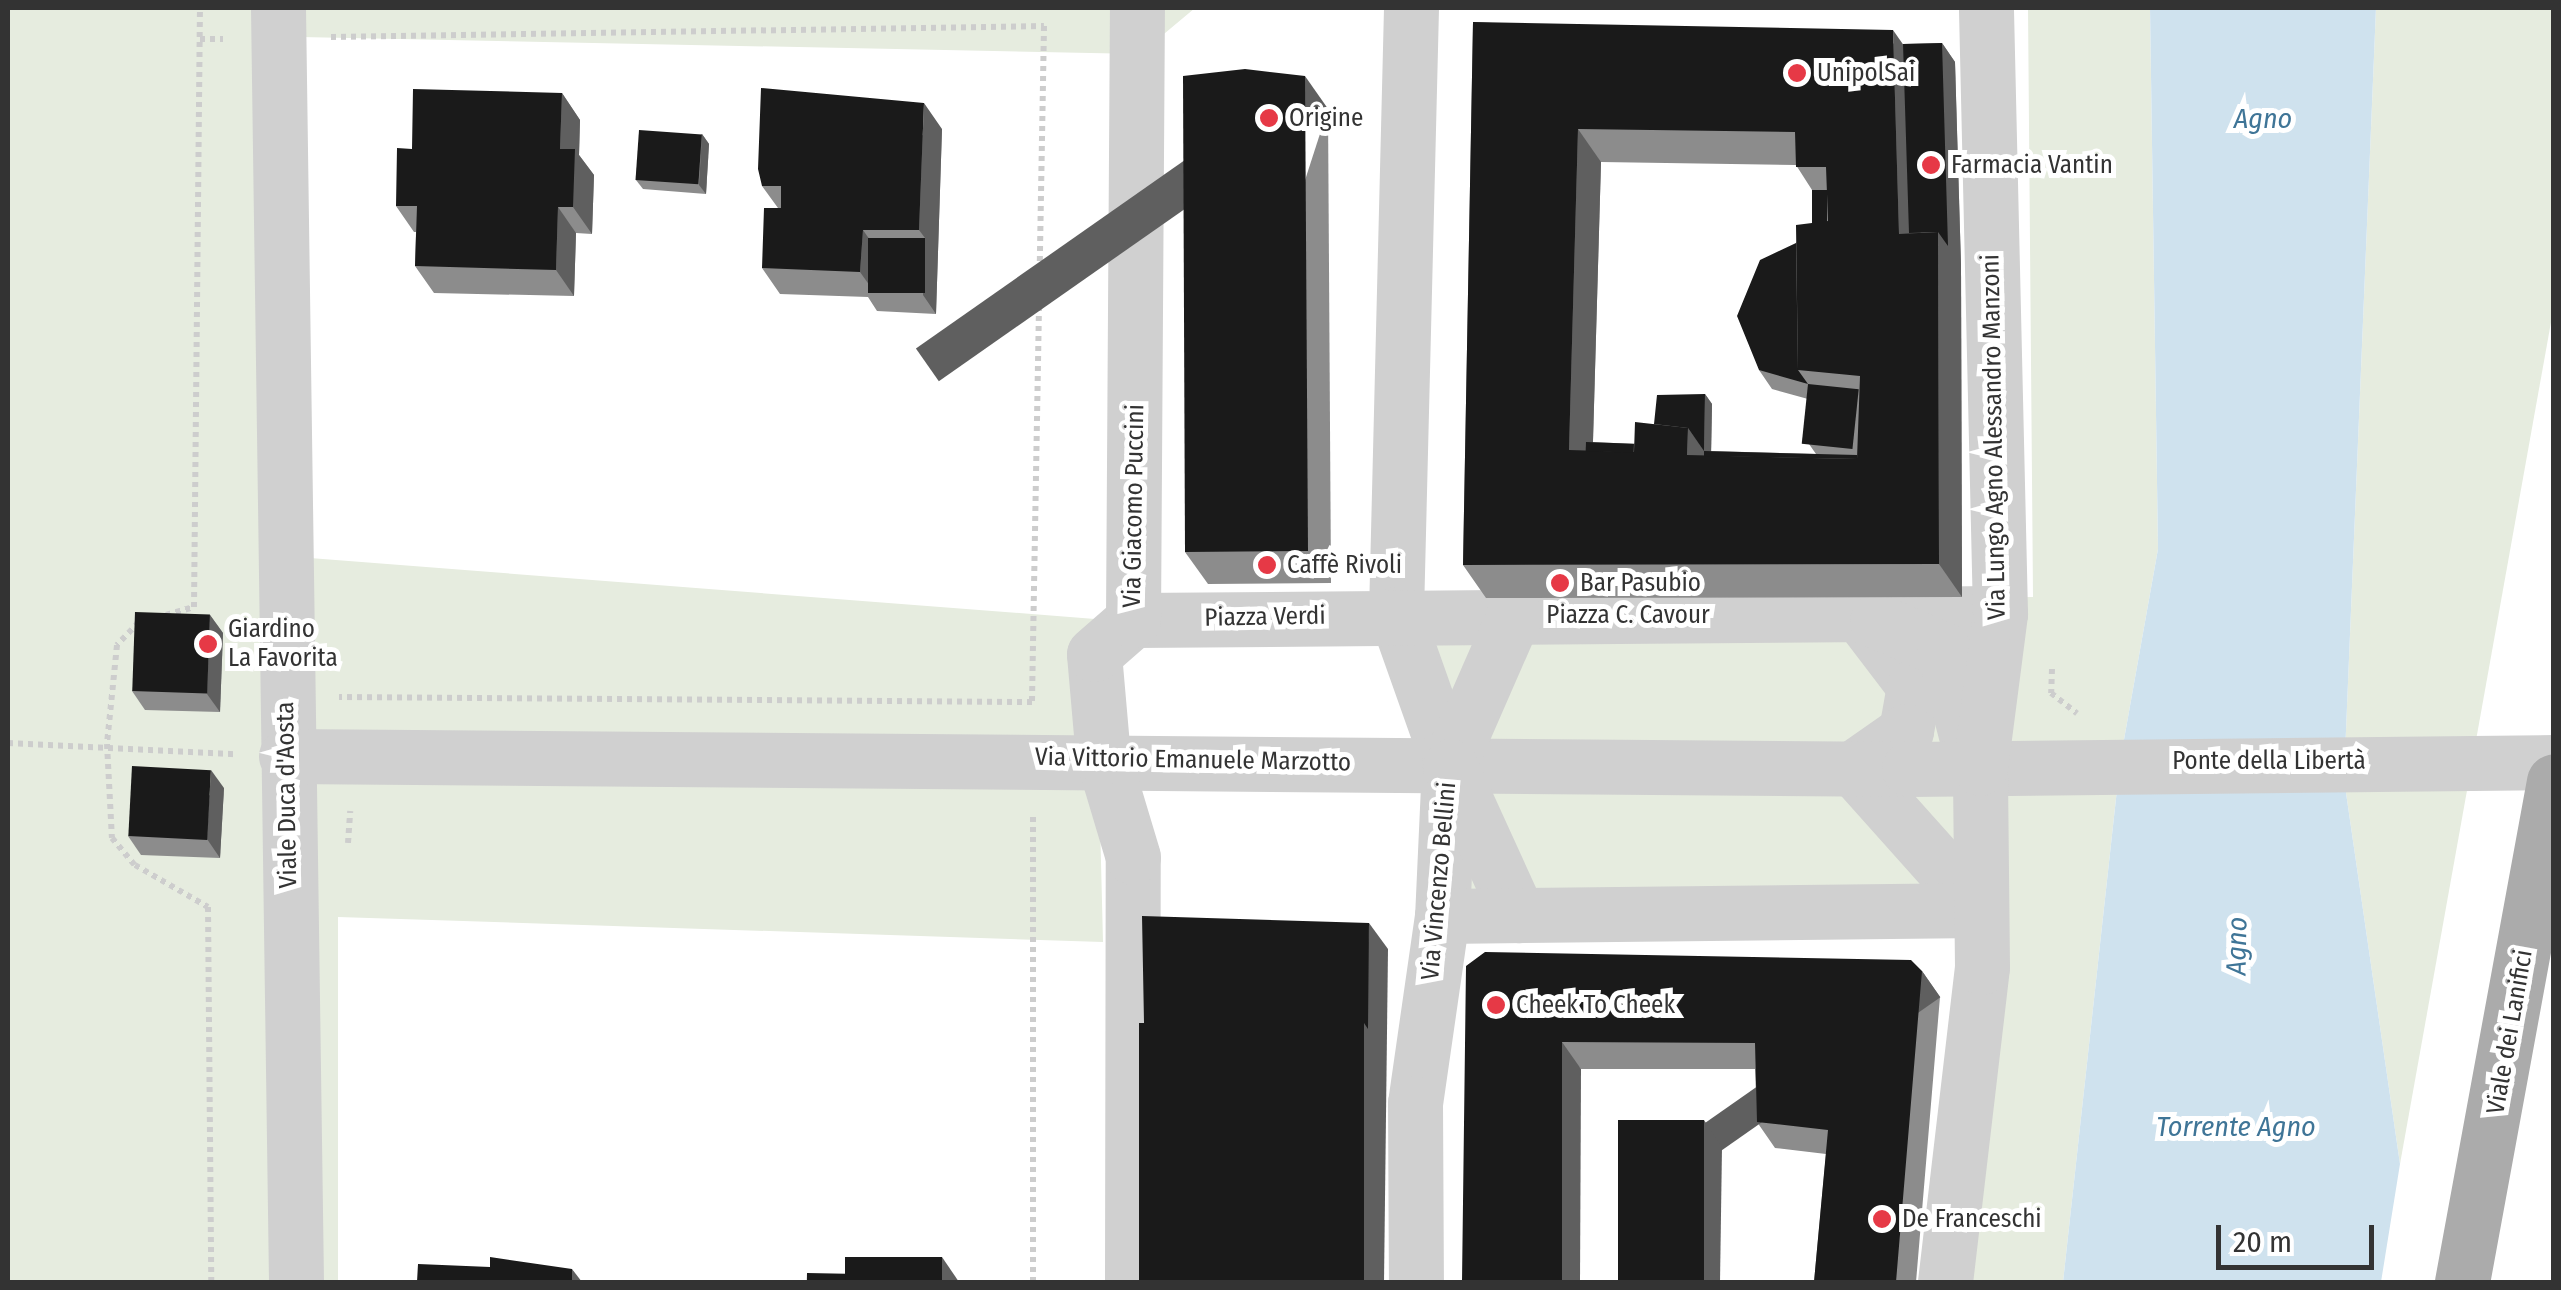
<!DOCTYPE html>
<meta charset="utf-8">
<style>
body{margin:0}
#map{position:relative;width:2561px;height:1290px;overflow:hidden;background:#fff;font-family:"Fira Sans Condensed",sans-serif}
div>[style]{position:absolute}
.green>*{inset:0;background:#e6ecdf}
.water>*{inset:0;background:#cfe2ee}
.path>*{height:6px;margin-top:-3px;transform-origin:0;background:repeating-linear-gradient(90deg,#cdcdcd 0 5px,transparent 0 10px)}
.minor>*{height:55px;margin:-27.5px;padding:0 27.5px;transform-origin:27.5px;border-radius:27.5px;background:#d0d0d0}
.major>*{height:55px;margin:-27.5px;padding:0 27.5px;transform-origin:27.5px;border-radius:27.5px;background:#ababab}
.wall>*{inset:0;background:#8c8c8c}
.shaded-wall>*{inset:0;background:#5f5f5f;transform-origin:0 0}
.building>*{inset:0;background:#1a1a1a;transform-origin:0 0}
.dots>*{width:28px;height:28px;translate:-50% -50%;box-sizing:border-box;border:5px solid #fff;border-radius:50%}
span{translate:-50% -50%;white-space:nowrap;text-align:center;line-height:1.15;-webkit-text-stroke:10px #fff;paint-order:stroke}
.poi-label{font-size:25px;color:#333}
.left{translate:0 -50%;text-align:left}
.street-label{font-size:25px;color:#333}
.water-label{font-size:28px;color:#3f7597;font-style:italic}
.frame{position:absolute;inset:0;border:10px solid #333;pointer-events:none}
.scale{position:absolute;left:2216px;top:1225px;width:158px;height:45px;box-sizing:border-box;border:5px solid #333;border-top:0;padding-left:12px;font-size:30px;line-height:35px;white-space:nowrap;color:#333;-webkit-text-stroke:8px #fff;paint-order:stroke}
</style>
<div id="map">
<div class="green">
<i style="clip-path:polygon(8px 8px,1195px 8px,1140px 54px,300px 37px,297px 557px,1095px 619px,1103px 942px,338px 917px,338px 1282px,8px 1282px)"></i>
<i style="clip-path:polygon(2028px 8px,2150px 8px,2158px 549px,2120px 762px,2063px 1282px,1964px 1282px,2001px 918px,1423px 936px,1426px 603px,2033px 597px)"></i>
<i style="clip-path:polygon(2376px 8px,2553px 8px,2553px 311px,2400px 1164px,2344px 779px)"></i>
</div>
<div class="water">
<i style="clip-path:polygon(2150px 8px,2376px 8px,2344px 779px,2400px 1164px,2381px 1282px,2063px 1282px,2120px 762px,2158px 549px)"></i>
</div>
<div class="path">
<i style="left:331px;top:37px;width:713px;rotate:-0.88deg"></i>
<i style="left:1044px;top:26px;width:676px;rotate:91.02deg"></i>
<i style="left:1032px;top:702px;width:693px;rotate:-179.59deg"></i>
<i style="left:200px;top:39px;width:23px"></i>
<i style="left:166px;top:615px;width:29px;rotate:-16deg"></i>
<i style="left:194px;top:607px;width:599px;rotate:-89.43deg"></i>
<i style="left:139px;top:622px;width:32px;rotate:134deg"></i>
<i style="left:117px;top:645px;width:100px;rotate:95.8deg"></i>
<i style="left:107px;top:744px;width:94px;rotate:87deg"></i>
<i style="left:112px;top:838px;width:35px;rotate:50deg"></i>
<i style="left:135px;top:865px;width:84px;rotate:29.9deg"></i>
<i style="left:208px;top:907px;width:375px;rotate:89.5deg"></i>
<i style="left:2052px;top:669px;width:24px;rotate:92deg"></i>
<i style="left:2051px;top:693px;width:33px;rotate:38deg"></i>
<i style="left:8px;top:743px;width:228px;rotate:2.8deg"></i>
<i style="left:348px;top:843px;width:32px;rotate:-86deg"></i>
<i style="left:1033px;top:1282px;width:469px;rotate:-90deg"></i>
</div>
<div class="minor">
<i style="left:278px;top:8px;width:1274px;rotate:89.19deg"></i>
<i style="left:1411px;top:8px;width:606px;rotate:91.42deg"></i>
<i style="left:1396px;top:614px;width:159px;rotate:70.5deg"></i>
<i style="left:1449px;top:764px;width:152px;rotate:92.6deg"></i>
<i style="left:1442px;top:916px;width:189px;rotate:98.2deg"></i>
<i style="left:1415px;top:1103px;width:179px;rotate:89.7deg"></i>
<i style="left:1860px;top:615px;width:89px;rotate:52.7deg"></i>
<i style="left:1914px;top:686px;width:46px;rotate:100.1deg"></i>
<i style="left:1906px;top:731px;width:65px;rotate:145.1deg"></i>
<i style="left:1853px;top:768px;width:191px;rotate:48.2deg"></i>
<i style="left:1133px;top:620px;width:867px;rotate:-0.46deg"></i>
<i style="left:1877px;top:621px;width:73px;rotate:23.4deg"></i>
<i style="left:1944px;top:650px;width:100px;rotate:75.5deg"></i>
<i style="left:286px;top:756px;width:1623px;rotate:0.46deg"></i>
<i style="left:1909px;top:769px;width:645px;rotate:-0.62deg"></i>
<i style="left:1449px;top:764px;width:163px;rotate:-66.4deg"></i>
<i style="left:1450px;top:766px;width:164px;rotate:65.5deg"></i>
<i style="left:1442px;top:916px;width:538px;rotate:-0.64deg"></i>
<i style="left:1132px;top:1282px;width:425px;rotate:-89.9deg"></i>
<i style="left:1133px;top:857px;width:104px;rotate:-106.7deg"></i>
<i style="left:1103px;top:757px;width:103px;rotate:-95deg"></i>
<i style="left:1094px;top:654px;width:52px;rotate:-41.1deg"></i>
<i style="left:1133px;top:620px;width:612px;rotate:-89.63deg"></i>
<i style="left:1945px;top:1282px;width:317px;rotate:-83.3deg"></i>
<i style="left:1982px;top:967px;width:199px;rotate:-90.6deg"></i>
<i style="left:1980px;top:768px;width:156px;rotate:-82.6deg"></i>
<i style="left:2000px;top:613px;width:605px;rotate:-91.33deg"></i>
</div>
<div class="major">
<i style="left:2462px;top:1282px;width:509px;rotate:-79.59deg"></i>
</div>
<div class="wall">
<i style="clip-path:polygon(evenodd,1473px 22px,1903px 44px,1942px 43px,1955px 62px,1961px 265px,1962px 597px,1486px 598px,1463px 565px,1473px 22px,1601px 162px,1796px 165px,1812px 190px,1812px 223px,1796px 243px,1759px 370px,1772px 389px,1808px 399px,1809px 444px,1816px 454px,1711px 451px,1712px 404px,1705px 394px,1654px 424px,1634px 444px,1593px 442px,1601px 162px)"></i>
<i style="clip-path:polygon(562px 93px,580px 120px,579px 155px,594px 175px,592px 234px,576px 233px,574px 296px,434px 293px,415px 266px,416px 232px,414px 232px,396px 206px,412px 149px)"></i>
<i style="clip-path:polygon(1328px 109px,1331px 583px,1208px 584px,1185px 552px)"></i>
<i style="clip-path:polygon(942px 129px,936px 314px,877px 311px,868px 297px,780px 294px,762px 268px,778px 208px,762px 186px)"></i>
<i style="clip-path:polygon(702px 134px,709px 144px,706px 194px,643px 189px,636px 180px)"></i>
<i style="clip-path:polygon(210px 615px,223px 633px,220px 712px,145px 710px,132px 691px)"></i>
<i style="clip-path:polygon(224px 788px,220px 858px,141px 855px,128px 836px)"></i>
<i style="clip-path:polygon(1466px 966px,1922px 971px,1940px 997px,1916px 1282px,1814px 1282px,1826px 1154px,1775px 1148px,1757px 1122px,1755px 1069px,1581px 1069px)"></i>
</div>
<div class="shaded-wall">
<i style="clip-path:polygon(1893px 30px,1916px 63px,1921px 247px,1899px 234px)"></i>
<i style="clip-path:polygon(1942px 43px,1955px 62px,1961px 265px,1962px 597px,1939px 564px,1938px 232px)"></i>
<i style="left:1305px;top:76px;width:40px;height:475px;rotate:55deg"></i>
<i style="clip-path:polygon(562px 93px,580px 120px,579px 155px,594px 175px,592px 234px,573px 207px,560px 149px)"></i>
<i style="clip-path:polygon(924px 103px,942px 129px,936px 314px,923px 295px,925px 238px,919px 230px)"></i>
<i style="clip-path:polygon(1578px 129px,1601px 162px,1592px 474px,1569px 450px)"></i>
<i style="clip-path:polygon(702px 134px,709px 144px,706px 194px,699px 185px)"></i>
<i style="clip-path:polygon(558px 207px,576px 233px,574px 296px,556px 270px)"></i>
<i style="clip-path:polygon(863px 230px,881px 256px,875px 293px,860px 272px)"></i>
<i style="clip-path:polygon(1705px 394px,1712px 404px,1711px 460px,1704px 451px)"></i>
<i style="clip-path:polygon(1688px 428px,1711px 460px,1687px 455px)"></i>
<i style="clip-path:polygon(210px 615px,223px 633px,220px 712px,207px 694px)"></i>
<i style="clip-path:polygon(211px 770px,224px 788px,220px 858px,207px 839px)"></i>
<i style="clip-path:polygon(1369px 923px,1388px 949px,1384px 1282px,1361px 1282px,1364px 1023px)"></i>
<i style="left:1922px;top:971px;width:32px;height:312px;rotate:55deg"></i>
<i style="clip-path:polygon(1562px 1042px,1581px 1069px,1580px 1282px,1562px 1282px)"></i>
<i style="clip-path:polygon(1704px 1120px,1722px 1147px,1720px 1282px,1702px 1282px)"></i>
<i style="clip-path:polygon(942px 1257px,959px 1282px,942px 1282px)"></i>
<i style="clip-path:polygon(572px 1269px,582px 1282px,572px 1282px)"></i>
</div>
<div class="building">
<i style="clip-path:polygon(evenodd,1473px 22px,1893px 30px,1899px 234px,1938px 232px,1939px 564px,1463px 565px,1473px 22px,1578px 129px,1795px 132px,1796px 167px,1826px 167px,1828px 221px,1796px 225px,1798px 370px,1860px 376px,1857px 459px,1687px 455px,1688px 428px,1635px 422px,1634px 452px,1569px 450px,1578px 129px)"></i>
<i style="clip-path:polygon(1942px 43px,1948px 246px,1938px 232px,1909px 233px,1903px 44px)"></i>
<i style="clip-path:polygon(1245px 69px,1305px 76px,1308px 551px,1185px 552px,1183px 76px)"></i>
<i style="clip-path:polygon(761px 88px,924px 103px,919px 230px,863px 230px,860px 272px,762px 268px,764px 208px,781px 208px,781px 186px,762px 186px,758px 169px)"></i>
<i style="clip-path:polygon(413px 89px,562px 93px,560px 149px,575px 149px,573px 207px,558px 207px,556px 270px,415px 266px,417px 206px,396px 206px,397px 148px,412px 149px)"></i>
<i style="left:639px;top:130px;width:63px;height:50px;rotate:4deg"></i>
<i style="left:1812px;top:190px;width:15px;height:33px"></i>
<i style="left:868px;top:238px;width:57px;height:55px"></i>
<i style="clip-path:polygon(1796px 243px,1798px 370px,1808px 384px,1759px 370px,1737px 316px,1760px 260px)"></i>
<i style="left:1808px;top:384px;width:51px;height:60px;rotate:6deg"></i>
<i style="clip-path:polygon(1705px 394px,1704px 451px,1688px 428px,1654px 424px,1657px 395px)"></i>
<i style="left:1586px;top:442px;width:48px;height:9px;rotate:2deg"></i>
<i style="clip-path:polygon(1704px 451px,1857px 455px,1857px 459px,1704px 456px)"></i>
<i style="left:135px;top:612px;width:75px;height:79px;rotate:2deg"></i>
<i style="left:132px;top:766px;width:79px;height:70px;rotate:3deg"></i>
<i style="clip-path:polygon(1142px 916px,1369px 923px,1368px 1029px,1364px 1023px,1144px 1023px)"></i>
<i style="clip-path:polygon(1485px 952px,1911px 960px,1922px 971px,1896px 1282px,1814px 1282px,1828px 1130px,1757px 1122px,1755px 1043px,1562px 1042px,1562px 1282px,1462px 1282px,1466px 966px)"></i>
<i style="left:1139px;top:1023px;width:225px;height:259px"></i>
<i style="left:1618px;top:1120px;width:86px;height:162px"></i>
<i style="clip-path:polygon(490px 1257px,572px 1269px,572px 1282px,417px 1282px,418px 1264px,490px 1267px)"></i>
<i style="left:845px;top:1257px;width:97px;height:25px"></i>
<i style="left:807px;top:1273px;width:39px;height:9px;rotate:1deg"></i>
</div>
<div class="dots">
<i style="left:1797px;top:73px;background:#e63946"></i>
<i style="left:1269px;top:118px;background:#e63946"></i>
<i style="left:1931px;top:165px;background:#e63946"></i>
<i style="left:1267px;top:565px;background:#e63946"></i>
<i style="left:1560px;top:583px;background:#e63946"></i>
<i style="left:208px;top:644px;background:#e63946"></i>
<i style="left:1496px;top:1005px;background:#e63946"></i>
<i style="left:1882px;top:1219px;background:#e63946"></i>
</div>
<div class="poi-label">
<span class="left" style="left:1817px;top:73px">UnipolSai</span>
<span class="left" style="left:1289px;top:118px">Origine</span>
<span class="left" style="left:1951px;top:165px">Farmacia Vantin</span>
<span class="left" style="left:1287px;top:565px">Caffè Rivoli</span>
<span class="left" style="left:1580px;top:583px">Bar Pasubio</span>
<span class="left" style="left:228px;top:644px">Giardino<br>La Favorita</span>
<span class="left" style="left:1516px;top:1005px">Cheek To Cheek</span>
<span class="left" style="left:1902px;top:1219px">De Franceschi</span>
</div>
<div class="street-label">
<span style="left:1994px;top:437px;rotate:-91deg">Via Lungo Agno Alessandro Manzoni</span>
<span style="left:1134px;top:506px;rotate:-89deg">Via Giacomo Puccini</span>
<span style="left:1628px;top:615px">Piazza C. Cavour</span>
<span style="left:1265px;top:617px;rotate:-1deg">Piazza Verdi</span>
<span style="left:1193px;top:760px;rotate:1deg">Via Vittorio Emanuele Marzotto</span>
<span style="left:2269px;top:761px">Ponte della Libertà</span>
<span style="left:287px;top:795px;rotate:-91deg">Viale Duca d'Aosta</span>
<span style="left:1439px;top:881px;rotate:-85deg">Via Vincenzo Bellini</span>
<span style="left:2510px;top:1032px;rotate:-80deg">Viale dei Lanifici</span>
</div>
<div class="water-label">
<span style="left:2263px;top:119px">Agno</span>
<span style="left:2237px;top:946px;rotate:-89deg">Agno</span>
<span style="left:2236px;top:1127px">Torrente Agno</span>
</div>
<div class="frame"></div>
<div class="scale">20 m</div>
</div>
